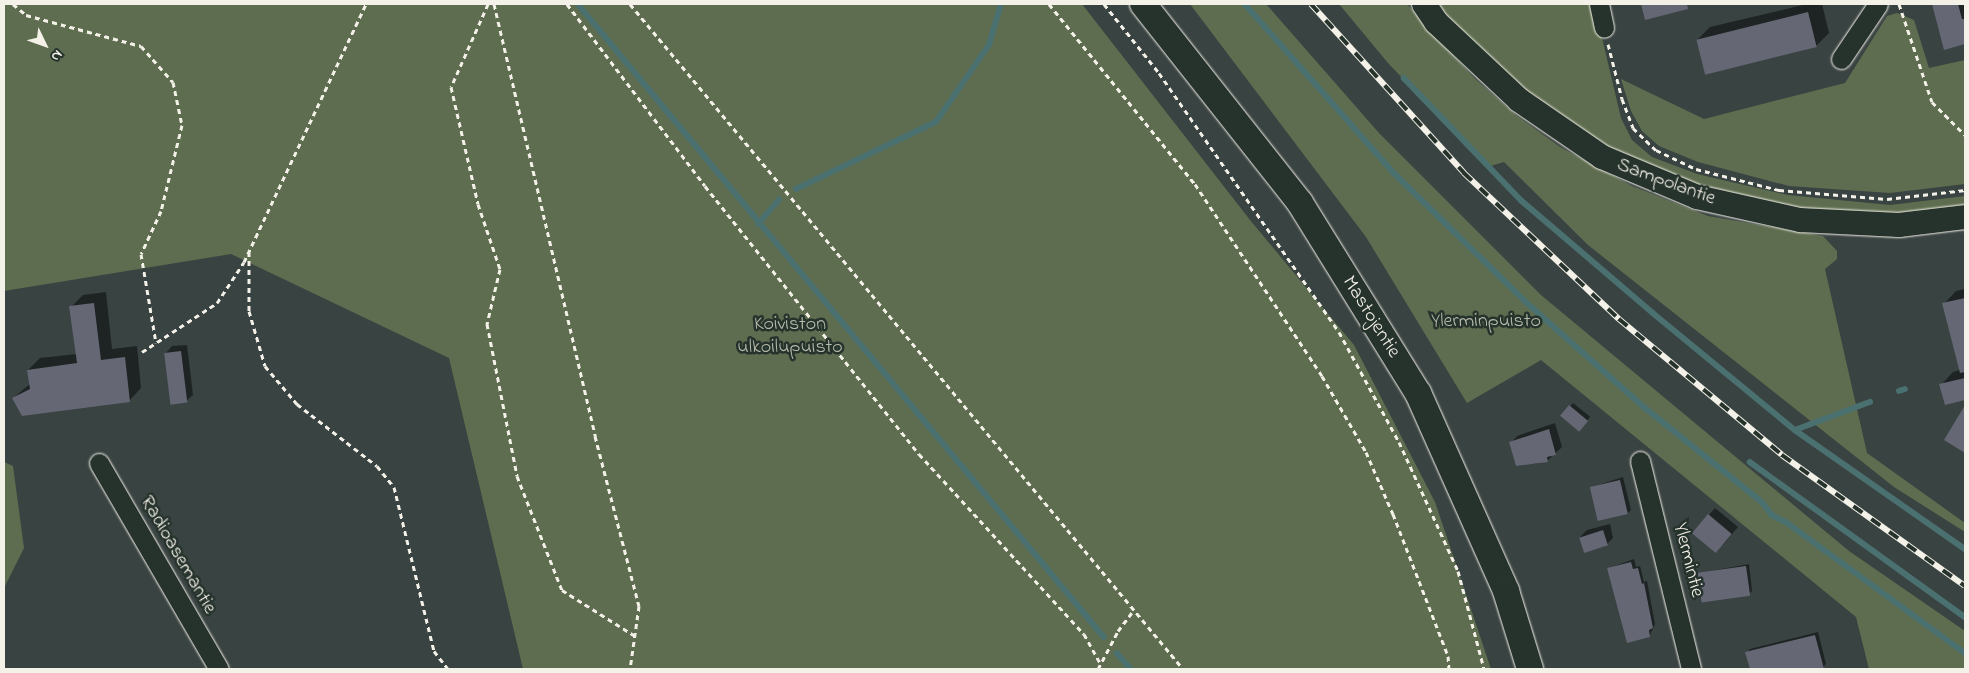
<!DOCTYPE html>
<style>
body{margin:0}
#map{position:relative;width:1969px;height:673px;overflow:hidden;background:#394342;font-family:"Indie Flower",sans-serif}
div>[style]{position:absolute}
.green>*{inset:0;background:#5e6d4f}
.shadow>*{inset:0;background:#0007;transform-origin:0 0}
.stream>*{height:5.5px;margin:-2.75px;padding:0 2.75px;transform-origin:2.75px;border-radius:2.75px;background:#4b7070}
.building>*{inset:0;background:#656774;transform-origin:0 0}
.path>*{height:3px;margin-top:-1.5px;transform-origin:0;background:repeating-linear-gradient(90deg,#f4f1e8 0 5px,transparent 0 9px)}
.roads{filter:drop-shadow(0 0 1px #f4f1e8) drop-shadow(0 0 1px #f4f1e8)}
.minor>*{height:19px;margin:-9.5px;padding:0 9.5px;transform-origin:9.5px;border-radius:9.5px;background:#26332d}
.tertiary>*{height:24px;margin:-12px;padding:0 12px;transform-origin:12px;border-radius:12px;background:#26332d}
.secondary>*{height:26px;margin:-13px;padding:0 13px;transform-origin:13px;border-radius:13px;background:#26332d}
.rail>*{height:5.5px;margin-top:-2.75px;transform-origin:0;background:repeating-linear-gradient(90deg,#26332d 0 11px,#f4f1e8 0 22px);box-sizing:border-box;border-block:1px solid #f4f1e8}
span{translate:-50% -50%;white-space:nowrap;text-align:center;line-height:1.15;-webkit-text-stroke:5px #26332d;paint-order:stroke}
.street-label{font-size:20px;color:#f4f1e8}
.park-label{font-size:20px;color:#b8bcab}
.frame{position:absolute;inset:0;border:5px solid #f4f1e8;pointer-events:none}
.north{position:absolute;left:20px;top:20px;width:50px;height:50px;-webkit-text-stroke:4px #26332d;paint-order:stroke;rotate:132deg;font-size:14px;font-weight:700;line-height:20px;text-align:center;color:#f4f1e8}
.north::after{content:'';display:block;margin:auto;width:18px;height:22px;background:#f4f1e8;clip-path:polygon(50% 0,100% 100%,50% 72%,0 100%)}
</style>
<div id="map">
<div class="green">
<i style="clip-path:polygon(4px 4px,1082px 4px,1250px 220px,1354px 345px,1435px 502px,1491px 669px,523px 669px,449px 358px,231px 254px,4px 291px)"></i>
<i style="clip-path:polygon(1190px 4px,1266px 4px,1379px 133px,1541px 295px,1849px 551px,1965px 631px,1965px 669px,1869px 669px,1856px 617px,1541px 360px,1467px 403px,1366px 237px)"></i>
<i style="clip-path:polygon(1339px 4px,1407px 4px,1474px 78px,1517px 116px,1560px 147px,1632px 186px,1708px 216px,1823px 236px,1837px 251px,1837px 259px,1825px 269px,1867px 453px,1965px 523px,1965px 532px,1894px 487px,1588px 245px,1504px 162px,1487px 167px,1388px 63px)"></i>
<i style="clip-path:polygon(1439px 4px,1594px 4px,1621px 118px,1632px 140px,1652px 157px,1697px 174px,1788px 195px,1890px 205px,1965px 196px,1965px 206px,1881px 215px,1791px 208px,1696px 186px,1612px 150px,1516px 86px,1451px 22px)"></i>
<i style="clip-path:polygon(1897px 13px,1914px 20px,1929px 68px,1965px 60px,1965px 184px,1890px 193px,1789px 186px,1698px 162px,1659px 146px,1642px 131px,1631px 111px,1621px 79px,1704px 119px,1845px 83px,1887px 16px)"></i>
<i style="clip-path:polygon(4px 462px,13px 466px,24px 548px,4px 588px)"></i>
</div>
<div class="shadow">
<i style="clip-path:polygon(1807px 4px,1822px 4px,1829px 33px,1816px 46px,1697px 40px,1710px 27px)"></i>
<i style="clip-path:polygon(1936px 4px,1965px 4px,1965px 43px,1945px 49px,1934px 6px)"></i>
<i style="clip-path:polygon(1965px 289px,1965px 399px,1946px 404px,1941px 385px,1953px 372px,1960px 370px,1944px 304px,1956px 291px)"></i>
<i style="clip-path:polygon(106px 292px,112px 349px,137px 346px,141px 388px,129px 401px,13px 398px,30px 384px,28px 370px,40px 358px,77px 354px,71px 307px,83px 295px)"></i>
<i style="clip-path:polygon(187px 345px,193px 395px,186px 401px,166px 353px,172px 346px)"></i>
<i style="left:1573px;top:403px;width:22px;height:18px;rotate:39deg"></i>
<i style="clip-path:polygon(1555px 423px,1562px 447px,1547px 461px,1534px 464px,1511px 443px,1517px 436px)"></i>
<i style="clip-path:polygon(1623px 477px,1631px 510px,1628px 513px,1592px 487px)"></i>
<i style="clip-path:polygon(1715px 508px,1738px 527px,1723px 545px,1693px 533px)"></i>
<i style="clip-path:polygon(1610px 524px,1613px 538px,1607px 544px,1580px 537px,1587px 530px)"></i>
<i style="clip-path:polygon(1634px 559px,1636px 567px,1640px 566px,1644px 582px,1647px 581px,1655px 624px,1650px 635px,1628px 641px,1609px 568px)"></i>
<i style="clip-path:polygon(1749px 564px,1752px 591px,1749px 594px,1700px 573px)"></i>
<i style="clip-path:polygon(1818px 632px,1826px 664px,1823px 667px,1751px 669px,1747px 652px,1750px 649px)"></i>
</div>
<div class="stream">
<i style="left:578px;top:4px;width:823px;rotate:50.27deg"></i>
<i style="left:1245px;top:4px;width:225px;rotate:48.6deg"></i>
<i style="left:1394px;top:173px;width:183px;rotate:44.3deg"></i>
<i style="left:1525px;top:301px;width:159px;rotate:41.7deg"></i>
<i style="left:1644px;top:407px;width:151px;rotate:38.8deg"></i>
<i style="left:1762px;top:502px;width:16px;rotate:52deg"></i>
<i style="left:1772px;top:515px;width:16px;rotate:27deg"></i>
<i style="left:1786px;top:522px;width:222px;rotate:36.2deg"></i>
<i style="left:1404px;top:78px;width:170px;rotate:46.2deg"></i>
<i style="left:1522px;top:201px;width:172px;rotate:40.5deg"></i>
<i style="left:1653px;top:313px;width:184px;rotate:39.5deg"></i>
<i style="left:1795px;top:430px;width:208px;rotate:35deg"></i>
<i style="left:796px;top:189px;width:155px;rotate:-25.6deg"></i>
<i style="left:936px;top:122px;width:93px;rotate:-55.5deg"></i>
<i style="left:989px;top:45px;width:43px;rotate:-73.7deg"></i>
<i style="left:758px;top:224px;width:32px;rotate:-49deg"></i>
<i style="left:1899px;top:391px;width:6px;rotate:-18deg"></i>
<i style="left:1795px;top:430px;width:80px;rotate:-20.5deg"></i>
<i style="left:1750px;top:462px;width:265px;rotate:35.8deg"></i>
<i style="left:1117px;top:653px;width:21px;rotate:49deg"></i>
</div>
<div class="building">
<i style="clip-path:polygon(1641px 4px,1687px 4px,1688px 9px,1645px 20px)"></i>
<i style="clip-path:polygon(1932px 4px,1958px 4px,1962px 19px,1965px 19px,1965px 44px,1944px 50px)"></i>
<i style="left:1808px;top:12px;width:36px;height:115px;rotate:76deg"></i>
<i style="clip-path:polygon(1965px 298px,1965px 372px,1960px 373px,1942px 303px)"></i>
<i style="clip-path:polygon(94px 303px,101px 360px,125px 357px,130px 402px,22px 416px,12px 398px,30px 389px,27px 370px,77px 363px,69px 306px)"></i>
<i style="left:181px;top:351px;width:52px;height:17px;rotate:83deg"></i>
<i style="clip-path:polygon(1965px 378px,1965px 400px,1945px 405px,1939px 384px)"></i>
<i style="left:1569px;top:405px;width:25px;height:14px;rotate:40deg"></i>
<i style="clip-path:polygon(1965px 405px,1965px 453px,1944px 440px)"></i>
<i style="clip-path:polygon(1549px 429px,1556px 455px,1547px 457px,1548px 462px,1516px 466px,1509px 442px)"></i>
<i style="left:1620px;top:480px;width:35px;height:31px;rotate:77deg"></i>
<i style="left:1708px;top:514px;width:31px;height:25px;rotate:40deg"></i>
<i style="left:1603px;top:530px;width:16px;height:25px;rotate:72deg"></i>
<i style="clip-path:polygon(1631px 562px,1633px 569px,1638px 568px,1642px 584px,1644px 583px,1653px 628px,1649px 630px,1650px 637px,1627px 643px,1607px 568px)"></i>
<i style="left:1746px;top:566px;width:30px;height:49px;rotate:82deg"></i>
<i style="clip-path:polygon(1815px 635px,1824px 669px,1750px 669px,1745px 652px)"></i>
</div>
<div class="path">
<i style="left:13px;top:4px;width:17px;rotate:40deg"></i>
<i style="left:26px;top:15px;width:119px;rotate:15.1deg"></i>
<i style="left:141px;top:46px;width:48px;rotate:48.4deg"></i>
<i style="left:173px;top:82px;width:44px;rotate:78.2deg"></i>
<i style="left:182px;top:125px;width:89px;rotate:103.7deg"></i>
<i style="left:161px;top:211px;width:47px;rotate:114.9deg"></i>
<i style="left:141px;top:254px;width:90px;rotate:80.4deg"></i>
<i style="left:488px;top:4px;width:91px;rotate:114deg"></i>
<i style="left:451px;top:87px;width:120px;rotate:77deg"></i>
<i style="left:478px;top:204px;width:69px;rotate:71.3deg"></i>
<i style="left:500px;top:269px;width:57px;rotate:103.3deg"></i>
<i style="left:487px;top:324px;width:155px;rotate:78.8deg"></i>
<i style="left:517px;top:476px;width:123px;rotate:68.5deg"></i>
<i style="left:562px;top:590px;width:86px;rotate:32.2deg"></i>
<i style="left:494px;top:4px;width:444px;rotate:76.8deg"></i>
<i style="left:595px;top:436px;width:176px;rotate:75.5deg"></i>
<i style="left:639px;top:606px;width:64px;rotate:98.1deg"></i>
<i style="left:567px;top:4px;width:228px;rotate:52.8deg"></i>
<i style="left:705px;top:186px;width:343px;rotate:51.4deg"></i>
<i style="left:919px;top:454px;width:244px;rotate:47.5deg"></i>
<i style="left:1084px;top:634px;width:33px;rotate:61deg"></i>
<i style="left:630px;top:4px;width:865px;rotate:50.25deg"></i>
<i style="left:1049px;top:4px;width:232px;rotate:51deg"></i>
<i style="left:1195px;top:184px;width:230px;rotate:56.5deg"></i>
<i style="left:1322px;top:376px;width:88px;rotate:59.9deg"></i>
<i style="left:1366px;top:452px;width:68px;rotate:66.5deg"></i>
<i style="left:1393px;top:514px;width:152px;rotate:68.8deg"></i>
<i style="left:1448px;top:656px;width:13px;rotate:86deg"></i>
<i style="left:1104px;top:4px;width:88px;rotate:51.4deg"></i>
<i style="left:1159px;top:73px;width:315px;rotate:55.2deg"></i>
<i style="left:1339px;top:332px;width:125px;rotate:61.4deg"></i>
<i style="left:1399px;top:442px;width:142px;rotate:65.4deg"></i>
<i style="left:1458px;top:571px;width:101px;rotate:75.1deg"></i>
<i style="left:1899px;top:4px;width:103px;rotate:71.4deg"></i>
<i style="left:1932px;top:102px;width:47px;rotate:45deg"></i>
<i style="left:1608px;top:44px;width:57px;rotate:75.7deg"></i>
<i style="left:1622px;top:99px;width:31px;rotate:69deg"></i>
<i style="left:1633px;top:128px;width:32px;rotate:44deg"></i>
<i style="left:1656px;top:150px;width:44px;rotate:25.4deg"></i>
<i style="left:1696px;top:169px;width:86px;rotate:14.2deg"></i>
<i style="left:1779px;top:190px;width:108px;rotate:4.8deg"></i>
<i style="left:1887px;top:199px;width:79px;rotate:-6.6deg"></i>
<i style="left:249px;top:252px;width:59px;rotate:90deg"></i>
<i style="left:249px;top:311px;width:57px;rotate:73.8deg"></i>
<i style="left:265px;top:366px;width:50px;rotate:49.9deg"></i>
<i style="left:297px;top:404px;width:101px;rotate:37.8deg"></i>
<i style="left:377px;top:466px;width:27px;rotate:51deg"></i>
<i style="left:394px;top:487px;width:169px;rotate:76.3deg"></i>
<i style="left:434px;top:651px;width:23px;rotate:52deg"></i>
<i style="left:142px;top:352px;width:90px;rotate:-33.2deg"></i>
<i style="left:217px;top:303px;width:49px;rotate:-56.6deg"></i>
<i style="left:244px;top:262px;width:285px;rotate:-64.7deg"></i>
<i style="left:1098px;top:669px;width:43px;rotate:-62.2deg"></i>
<i style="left:1118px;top:631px;width:26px;rotate:-53deg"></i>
</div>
<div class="roads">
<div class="minor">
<i style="left:1599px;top:4px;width:24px;rotate:78deg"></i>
<i style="left:1841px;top:59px;width:66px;rotate:-56.1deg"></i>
<i style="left:1640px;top:461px;width:214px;rotate:76.2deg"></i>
<i style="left:99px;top:463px;width:238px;rotate:59.8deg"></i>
</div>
<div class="tertiary">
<i style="left:1424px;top:4px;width:22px;rotate:56deg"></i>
<i style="left:1436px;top:22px;width:114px;rotate:43.2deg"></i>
<i style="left:1519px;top:100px;width:101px;rotate:34.5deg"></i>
<i style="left:1602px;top:157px;width:103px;rotate:22.8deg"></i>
<i style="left:1697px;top:197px;width:106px;rotate:12.6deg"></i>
<i style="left:1800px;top:220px;width:99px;rotate:2.9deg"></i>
<i style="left:1899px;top:225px;width:66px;rotate:-6.9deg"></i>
</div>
<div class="secondary">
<i style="left:1143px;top:4px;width:253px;rotate:51.7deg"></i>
<i style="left:1300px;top:203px;width:224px;rotate:58.2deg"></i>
<i style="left:1418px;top:393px;width:217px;rotate:66deg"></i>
<i style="left:1506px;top:591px;width:82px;rotate:72.9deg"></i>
</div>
</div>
<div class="rail">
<i style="left:1311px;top:4px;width:228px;rotate:47.8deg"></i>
<i style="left:1464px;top:173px;width:213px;rotate:43.3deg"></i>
<i style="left:1619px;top:319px;width:212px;rotate:39.8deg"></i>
<i style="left:1782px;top:455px;width:225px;rotate:35.6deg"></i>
</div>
<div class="street-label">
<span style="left:1666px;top:182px;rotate:20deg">Sampolantie</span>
<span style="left:1371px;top:317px;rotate:58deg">Mastojentie</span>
<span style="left:178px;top:555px;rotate:60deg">Radioasemantie</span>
<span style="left:1688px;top:560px;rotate:76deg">Ylermintie</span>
</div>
<div class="park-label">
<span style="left:1486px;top:321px">Ylerminpuisto</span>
<span style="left:790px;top:336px">Koiviston<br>ulkoilupuisto</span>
</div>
<div class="frame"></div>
<div class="north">N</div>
</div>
